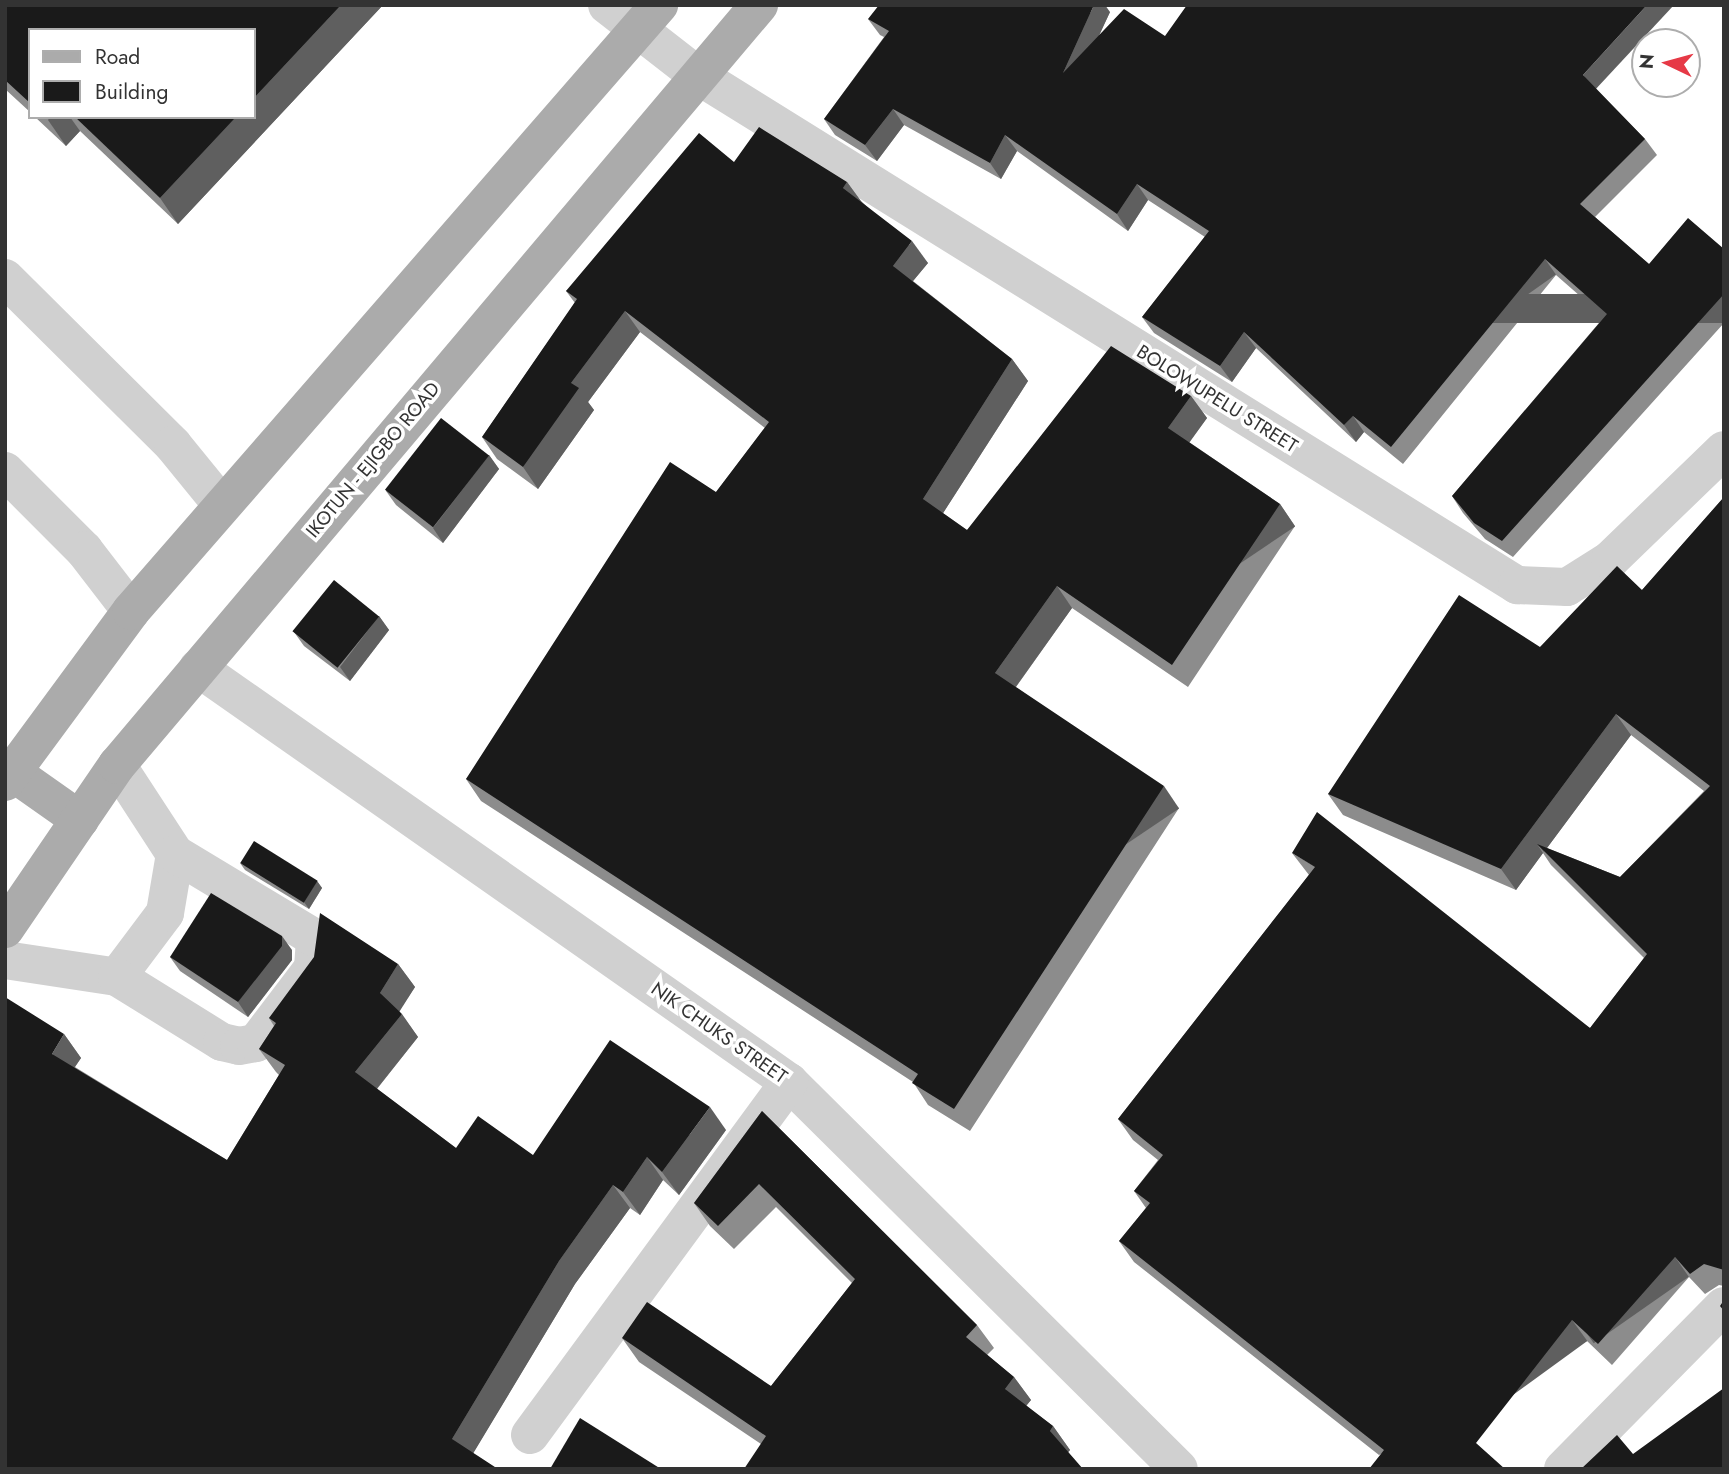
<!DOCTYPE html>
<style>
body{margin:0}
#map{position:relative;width:1729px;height:1474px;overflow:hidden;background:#fff;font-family:Jost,sans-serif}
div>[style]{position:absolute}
.minor>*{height:38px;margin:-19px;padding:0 19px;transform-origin:19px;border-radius:19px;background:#d0d0d0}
.major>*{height:38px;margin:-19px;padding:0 19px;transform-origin:19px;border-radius:19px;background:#ababab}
.wall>*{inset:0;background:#8c8c8c}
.shaded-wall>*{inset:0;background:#5f5f5f;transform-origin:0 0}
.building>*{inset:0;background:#1a1a1a;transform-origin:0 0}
span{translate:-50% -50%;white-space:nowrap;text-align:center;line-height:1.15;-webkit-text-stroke:7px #fff;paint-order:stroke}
.street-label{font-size:19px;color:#333}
.frame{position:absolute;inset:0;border:7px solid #333;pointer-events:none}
.legend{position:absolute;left:28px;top:28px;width:228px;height:91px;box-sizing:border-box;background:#fff;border:2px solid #adadad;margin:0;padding:9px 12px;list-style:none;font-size:21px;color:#333}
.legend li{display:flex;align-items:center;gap:14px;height:35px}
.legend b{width:35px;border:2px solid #adadad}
.north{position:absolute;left:1631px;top:28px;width:70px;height:70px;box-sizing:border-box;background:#fff;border:2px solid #adadad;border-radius:50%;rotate:275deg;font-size:19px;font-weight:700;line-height:28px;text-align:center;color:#333}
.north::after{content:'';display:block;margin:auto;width:24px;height:32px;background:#e63946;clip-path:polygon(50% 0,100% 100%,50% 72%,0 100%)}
</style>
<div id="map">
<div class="minor">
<i style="left:607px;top:5px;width:114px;rotate:37.9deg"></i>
<i style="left:697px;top:75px;width:966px;rotate:31.88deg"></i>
<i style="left:1517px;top:585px;width:50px;rotate:2.3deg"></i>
<i style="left:1567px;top:587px;width:51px;rotate:-32.1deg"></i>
<i style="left:1610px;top:560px;width:158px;rotate:-44deg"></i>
<i style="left:5px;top:278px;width:237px;rotate:44.8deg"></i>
<i style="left:173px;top:445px;width:77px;rotate:50.8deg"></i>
<i style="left:5px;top:471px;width:112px;rotate:45deg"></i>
<i style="left:84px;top:550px;width:77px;rotate:52.4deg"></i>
<i style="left:198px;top:668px;width:722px;rotate:35.01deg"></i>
<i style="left:789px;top:1082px;width:549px;rotate:44.78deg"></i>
<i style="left:5px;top:960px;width:113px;rotate:8.6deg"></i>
<i style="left:117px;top:977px;width:80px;rotate:-53.1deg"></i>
<i style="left:165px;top:913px;width:60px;rotate:-80.4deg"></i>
<i style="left:175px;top:854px;width:106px;rotate:-123.1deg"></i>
<i style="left:117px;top:977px;width:123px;rotate:31.8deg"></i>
<i style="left:222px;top:1042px;width:17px;rotate:13deg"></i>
<i style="left:239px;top:1046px;width:17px;rotate:-10deg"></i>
<i style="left:256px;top:1043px;width:94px;rotate:-52.8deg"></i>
<i style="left:313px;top:968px;width:30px;rotate:-86deg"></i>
<i style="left:315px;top:938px;width:163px;rotate:-149deg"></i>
<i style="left:530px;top:1435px;width:438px;rotate:-53.7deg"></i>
<i style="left:1563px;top:1469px;width:229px;rotate:-45.4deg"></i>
</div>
<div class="major">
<i style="left:12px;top:772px;width:83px;rotate:35.2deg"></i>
<i style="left:5px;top:782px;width:212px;rotate:-53.6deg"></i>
<i style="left:131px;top:611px;width:804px;rotate:-48.93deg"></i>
<i style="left:5px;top:929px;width:199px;rotate:-55.7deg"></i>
<i style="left:117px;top:765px;width:995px;rotate:-49.81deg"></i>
</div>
<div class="wall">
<i style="clip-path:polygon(5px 5px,383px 5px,178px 224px,80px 131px,66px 146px,35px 117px,254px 117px,30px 30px,30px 112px,5px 89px)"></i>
<i style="clip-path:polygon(1110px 12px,1099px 35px,1165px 36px,1596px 89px,1645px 139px,1657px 155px,1595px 217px,1649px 264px,1724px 249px,1724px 323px,1513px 557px,1485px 539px,1463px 513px,1452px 496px,1604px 317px,1556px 275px,1403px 464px,1364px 432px,1356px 442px,1256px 348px,1232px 382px,1154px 333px,1142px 317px,1205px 237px,1148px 200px,1128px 231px,1017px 151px,1001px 179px,904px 125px,877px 161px,835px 135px,824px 119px,884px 37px,880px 35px,868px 19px)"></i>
<i style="clip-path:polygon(734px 162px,847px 182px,861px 201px,928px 263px,913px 281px,1012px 359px,1028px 381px,943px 513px,967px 530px,1191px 396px,1207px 418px,1189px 442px,1280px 504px,1295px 526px,1188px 687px,1072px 608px,1016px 687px,1179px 808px,970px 1131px,928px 1105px,913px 1082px,481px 801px,466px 779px,716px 492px,765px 428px,640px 332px,588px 402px,594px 410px,538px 489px,497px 459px,482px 437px,575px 303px,566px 291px)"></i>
<i style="clip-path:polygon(489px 455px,499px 469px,443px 543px,396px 505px,386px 491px)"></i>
<i style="clip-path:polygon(evenodd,1724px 497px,1724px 1286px,1719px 1285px,1705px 1294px,1689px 1277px,1612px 1365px,1587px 1341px,1379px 1455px,1134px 1262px,1119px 1241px,1146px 1208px,1134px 1191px,1158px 1160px,1133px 1140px,1118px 1119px,1309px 875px,1292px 853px,1590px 1028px,1644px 958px,1551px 865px,1543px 853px,1516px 890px,1343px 815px,1328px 794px,1540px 647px,1642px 590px,1724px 497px,1631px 735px,1704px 791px,1620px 877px,1547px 848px,1631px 735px)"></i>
<i style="clip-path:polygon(379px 616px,389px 630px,350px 681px,304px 646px,294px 632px)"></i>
<i style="clip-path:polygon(240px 863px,317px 881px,322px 888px,309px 909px,245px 870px)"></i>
<i style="clip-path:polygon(292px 950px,292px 960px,248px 1017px,180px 971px,170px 957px)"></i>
<i style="clip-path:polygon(398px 964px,415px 987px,399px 1011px,418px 1037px,377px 1089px,456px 1148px,533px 1155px,726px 1130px,679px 1195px,663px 1180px,640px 1215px,630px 1208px,575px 1284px,473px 1453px,5px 1469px,64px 1034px,81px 1058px,75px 1067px,227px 1160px,279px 1075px,276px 1072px,259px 1049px,274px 1026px,269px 1018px)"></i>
<i style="clip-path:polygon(762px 1111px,977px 1325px,994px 1348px,987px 1355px,1014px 1377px,1031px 1400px,1026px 1406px,1053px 1426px,1070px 1450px,1068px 1452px,761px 1444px,639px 1362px,622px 1338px,771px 1386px,852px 1283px,776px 1207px,734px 1249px,710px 1226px,694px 1203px)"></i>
</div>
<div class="shaded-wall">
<i style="clip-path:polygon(341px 5px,383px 5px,178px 224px,160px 198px,236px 117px,254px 117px,254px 98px)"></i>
<i style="clip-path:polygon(1094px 5px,1105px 5px,1110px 12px,1074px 90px,1063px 73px)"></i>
<i style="clip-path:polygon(1647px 5px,1674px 5px,1594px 91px,1583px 75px)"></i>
<i style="clip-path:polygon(893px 109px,904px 125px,877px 161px,865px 145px)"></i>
<i style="clip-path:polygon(50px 117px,70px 117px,80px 131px,66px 146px,48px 120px)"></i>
<i style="clip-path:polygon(1005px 135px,1017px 151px,1001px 179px,990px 163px)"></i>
<i style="clip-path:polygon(847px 182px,863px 204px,843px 188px)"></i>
<i style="clip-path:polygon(1137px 184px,1148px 200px,1128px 231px,1117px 214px)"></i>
<i style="clip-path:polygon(912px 241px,928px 263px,908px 287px,893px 266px)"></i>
<i style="left:1545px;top:259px;width:19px;height:243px;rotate:55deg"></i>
<i style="left:1724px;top:294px;width:29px;height:332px;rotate:90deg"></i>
<i style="clip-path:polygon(625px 311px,640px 332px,588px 402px,594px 410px,538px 489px,523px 467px,571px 383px)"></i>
<i style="clip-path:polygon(1244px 332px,1256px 348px,1232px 382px,1220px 366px)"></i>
<i style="clip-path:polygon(1012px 359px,1028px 381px,938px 521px,923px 499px)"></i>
<i style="clip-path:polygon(1191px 396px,1207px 418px,1184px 450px,1168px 428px)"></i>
<i style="clip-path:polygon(1353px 416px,1364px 432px,1356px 442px,1344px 425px)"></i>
<i style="clip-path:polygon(489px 455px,499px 469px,443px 543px,433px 528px)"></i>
<i style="left:1280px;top:504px;width:27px;height:194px;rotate:56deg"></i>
<i style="clip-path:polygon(1057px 586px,1072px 608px,1010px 695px,995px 673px)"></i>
<i style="clip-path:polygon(379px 616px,389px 630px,350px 681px,340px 667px)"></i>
<i style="clip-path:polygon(1616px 714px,1631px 735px,1544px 852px,1537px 844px,1543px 853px,1516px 890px,1501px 869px)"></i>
<i style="left:1164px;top:786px;width:27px;height:385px;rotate:56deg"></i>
<i style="clip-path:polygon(317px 881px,322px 888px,309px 909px,304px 902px)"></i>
<i style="clip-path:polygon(282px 936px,292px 950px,292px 960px,248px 1017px,238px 1002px)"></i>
<i style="clip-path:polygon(398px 964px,415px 987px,396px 1017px,380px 993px)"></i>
<i style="clip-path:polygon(402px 1014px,418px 1037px,371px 1096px,355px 1072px)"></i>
<i style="clip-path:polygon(64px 1034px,81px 1058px,68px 1077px,52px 1054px)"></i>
<i style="clip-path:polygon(710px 1107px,726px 1130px,679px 1195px,662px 1172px)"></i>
<i style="clip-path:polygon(647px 1157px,663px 1180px,640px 1215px,623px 1192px)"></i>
<i style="clip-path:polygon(613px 1185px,630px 1208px,575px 1284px,468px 1462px,452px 1439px,559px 1261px)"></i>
<i style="left:1675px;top:1257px;width:24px;height:116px;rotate:55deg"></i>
<i style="left:1572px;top:1320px;width:26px;height:156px;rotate:54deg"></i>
<i style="clip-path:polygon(1014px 1377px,1031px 1400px,1021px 1412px,1005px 1389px)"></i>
<i style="clip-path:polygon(1053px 1426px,1070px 1450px,1066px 1455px,1050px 1431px)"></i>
</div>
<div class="building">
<i style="clip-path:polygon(5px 5px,341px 5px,254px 98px,254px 30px,30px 30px,30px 103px,5px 80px)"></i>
<i style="clip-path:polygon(879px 5px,1094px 5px,1063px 73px,1124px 9px,1165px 36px,1187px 5px,1647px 5px,1583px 75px,1645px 139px,1580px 204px,1649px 264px,1688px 218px,1724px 249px,1724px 294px,1502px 541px,1474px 523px,1452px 496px,1607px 314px,1545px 259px,1391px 447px,1353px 416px,1344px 425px,1244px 332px,1220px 366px,1142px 317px,1209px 231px,1137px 184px,1117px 214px,1005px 135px,990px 163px,893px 109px,865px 145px,824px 119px,889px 31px,868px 19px)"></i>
<i style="clip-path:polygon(75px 117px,236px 117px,160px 198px)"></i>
<i style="clip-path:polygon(759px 127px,847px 182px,843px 188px,912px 241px,893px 266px,1012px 359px,923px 499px,967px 530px,1111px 346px,1191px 396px,1168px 428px,1280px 504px,1172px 665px,1057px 586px,995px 673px,1164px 786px,954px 1109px,912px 1083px,918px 1074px,466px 779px,670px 462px,716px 492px,769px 422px,625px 311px,571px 383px,579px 388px,523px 467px,482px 437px,577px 299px,566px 291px,699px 133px,734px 162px)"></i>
<i style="left:441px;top:418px;width:61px;height:91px;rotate:38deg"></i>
<i style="clip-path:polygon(1724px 497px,1724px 1270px,1704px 1264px,1690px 1274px,1675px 1257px,1598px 1344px,1572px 1320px,1476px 1443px,1505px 1469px,1369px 1469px,1384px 1450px,1119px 1241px,1150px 1203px,1134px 1191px,1163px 1155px,1118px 1119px,1315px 867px,1292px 853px,1317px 812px,1590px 1028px,1647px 954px,1537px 844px,1620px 877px,1710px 786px,1616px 714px,1501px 869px,1328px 794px,1459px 595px,1540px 647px,1617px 566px,1642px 590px)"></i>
<i style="left:334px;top:580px;width:58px;height:66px;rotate:39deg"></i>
<i style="left:254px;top:841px;width:75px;height:26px;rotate:32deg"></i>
<i style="clip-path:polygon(211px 893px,282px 936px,282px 946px,238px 1002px,170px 957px)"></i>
<i style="clip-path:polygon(320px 913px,398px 964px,380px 993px,402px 1014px,355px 1072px,456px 1148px,478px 1116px,533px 1155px,610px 1040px,710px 1107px,662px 1172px,647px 1157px,623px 1192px,613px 1185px,559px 1261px,452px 1439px,498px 1469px,5px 1469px,5px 997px,64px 1034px,52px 1054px,227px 1160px,285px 1065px,259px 1049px,276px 1023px,269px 1018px,314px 957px)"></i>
<i style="clip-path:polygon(762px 1111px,977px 1325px,966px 1337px,1014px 1377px,1005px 1389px,1053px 1426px,1050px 1431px,1083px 1469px,744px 1469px,766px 1436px,622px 1338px,647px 1302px,771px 1386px,855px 1279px,759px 1184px,718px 1226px,694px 1203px)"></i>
<i style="clip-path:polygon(1724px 1300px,1724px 1311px,1720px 1306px)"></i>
<i style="clip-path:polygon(1724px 1388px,1724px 1469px,1581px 1469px,1617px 1435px,1633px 1454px)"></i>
<i style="clip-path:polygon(580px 1418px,661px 1469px,550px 1469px)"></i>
</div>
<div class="street-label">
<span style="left:1217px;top:399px;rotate:32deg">BOLOWUPELU STREET</span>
<span style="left:373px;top:460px;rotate:-50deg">IKOTUN - EJIGBO ROAD</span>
<span style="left:719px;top:1033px;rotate:35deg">NIK CHUKS STREET</span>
</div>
<div class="frame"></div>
<ul class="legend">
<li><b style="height:9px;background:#ababab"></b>Road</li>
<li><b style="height:19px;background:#1a1a1a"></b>Building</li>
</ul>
<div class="north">N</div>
</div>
